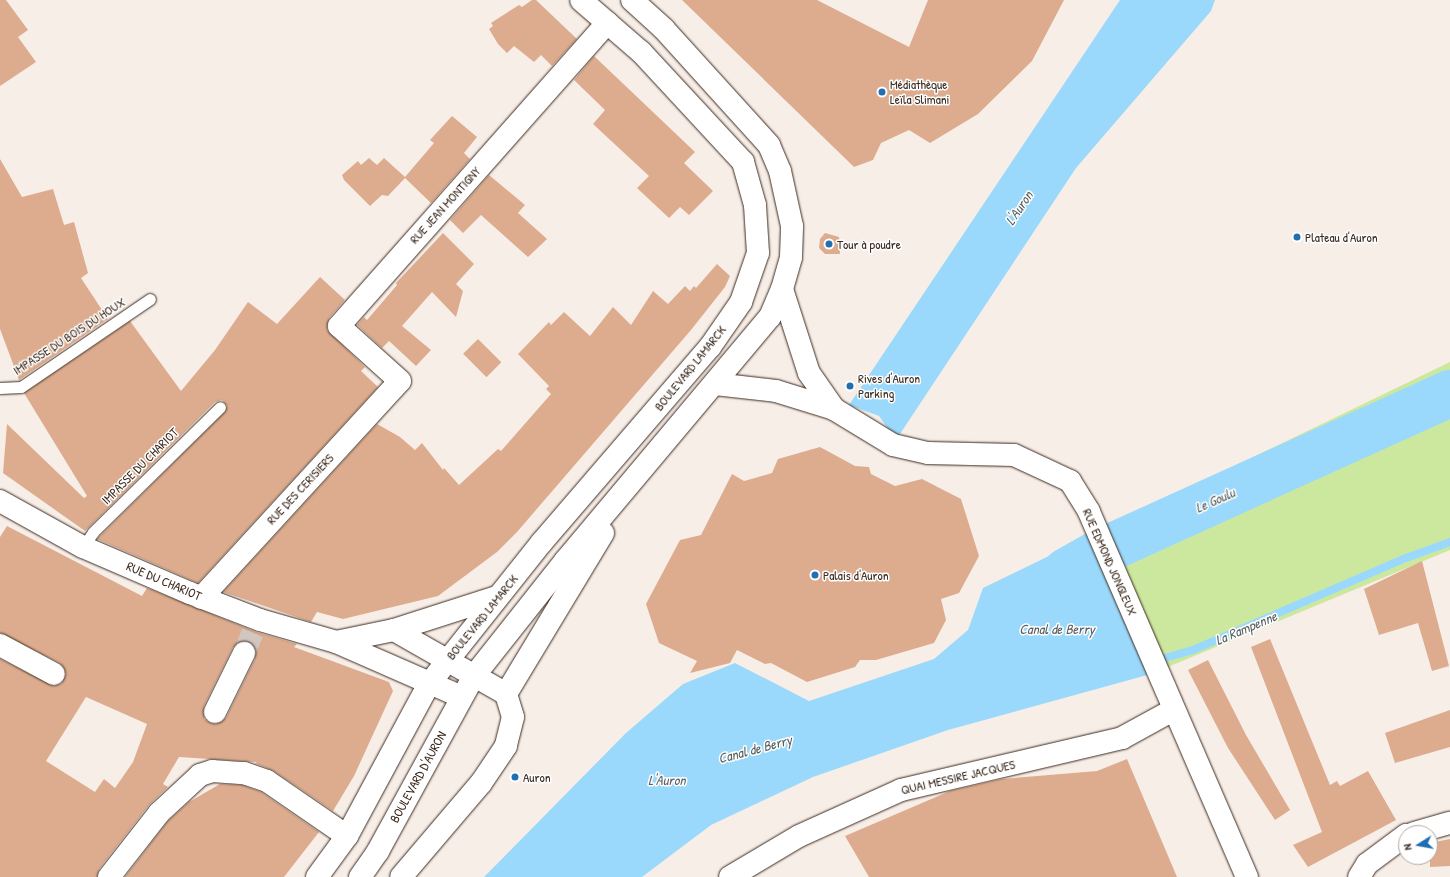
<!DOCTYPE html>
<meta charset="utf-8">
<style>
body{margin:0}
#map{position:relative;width:1450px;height:877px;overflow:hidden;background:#f8eee8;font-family:"Patrick Hand",sans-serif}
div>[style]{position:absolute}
.green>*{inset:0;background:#cce89f}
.water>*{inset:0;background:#9ad9fb}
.stream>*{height:8px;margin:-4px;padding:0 4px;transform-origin:4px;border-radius:4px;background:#9ad9fb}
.river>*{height:47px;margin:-23.5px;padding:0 23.5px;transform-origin:23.5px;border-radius:23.5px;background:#9ad9fb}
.building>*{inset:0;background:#ddac8e;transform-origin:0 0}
.street-tunnel>*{height:22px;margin-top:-11px;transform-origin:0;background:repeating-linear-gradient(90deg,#d2c7c0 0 22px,transparent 0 33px)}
.roads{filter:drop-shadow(0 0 1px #3b2a1e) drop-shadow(0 0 1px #3b2a1e)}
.lane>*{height:11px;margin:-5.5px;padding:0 5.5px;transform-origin:5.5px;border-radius:5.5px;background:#fff}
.street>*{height:22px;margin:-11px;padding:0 11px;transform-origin:11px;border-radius:11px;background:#fff}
.secondary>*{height:22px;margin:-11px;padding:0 11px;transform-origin:11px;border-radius:11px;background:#fff}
.dots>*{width:11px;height:11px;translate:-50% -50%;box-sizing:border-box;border:2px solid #fff;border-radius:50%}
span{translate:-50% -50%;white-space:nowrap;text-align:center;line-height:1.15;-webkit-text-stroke:3px #fff;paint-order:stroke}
.poi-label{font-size:13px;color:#3b2a1e}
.left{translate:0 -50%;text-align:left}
.street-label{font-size:13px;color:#3b2a1e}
.water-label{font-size:14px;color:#585f60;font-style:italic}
.north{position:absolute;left:1398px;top:825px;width:40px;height:40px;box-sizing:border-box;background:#fff;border:1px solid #b1aaa5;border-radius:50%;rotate:259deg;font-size:11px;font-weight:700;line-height:16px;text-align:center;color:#3b2a1e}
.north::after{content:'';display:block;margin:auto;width:14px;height:18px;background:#1f6fb2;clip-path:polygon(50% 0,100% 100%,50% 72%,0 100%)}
</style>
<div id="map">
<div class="green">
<i style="clip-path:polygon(1450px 362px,1450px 550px,1151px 674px,1094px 534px)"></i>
</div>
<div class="water">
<i style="clip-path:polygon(1120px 0,1215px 0,1211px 11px,1076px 168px,896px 440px,879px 416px,849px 405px)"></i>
<i style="clip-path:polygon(1094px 534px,1151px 674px,948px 730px,813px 777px,711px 825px,642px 877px,484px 877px,626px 733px,683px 684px,735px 663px,809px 701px,934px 659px,968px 630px,983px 588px)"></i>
</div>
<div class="stream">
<i style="left:1154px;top:661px;width:41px;rotate:-15.8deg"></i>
<i style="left:1193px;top:650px;width:232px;rotate:-23.4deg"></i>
<i style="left:1406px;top:558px;width:47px;rotate:-20deg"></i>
</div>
<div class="river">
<i style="left:1060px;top:577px;width:8px;rotate:-45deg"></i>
<i style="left:1066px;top:571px;width:40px;rotate:-29.7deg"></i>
<i style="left:1101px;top:551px;width:383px;rotate:-24.4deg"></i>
</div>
<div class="building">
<i style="clip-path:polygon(0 0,6px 0,28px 30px,18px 37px,36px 62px,0 86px)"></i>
<i style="clip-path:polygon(532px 0,536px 0,577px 39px,552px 66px,541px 55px,534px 62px,514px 46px,507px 53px,498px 44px,489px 29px,493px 26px,491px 23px,519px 5px,522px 7px)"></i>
<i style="clip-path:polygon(682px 0,817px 0,909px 47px,928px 0,1064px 0,1032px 61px,978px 114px,930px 143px,909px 130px,881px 143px,873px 160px,854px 167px)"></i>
<i style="clip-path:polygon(594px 56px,695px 152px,684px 163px,713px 191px,689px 215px,680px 207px,669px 218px,637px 188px,649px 176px,593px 124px,605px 110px,574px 80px)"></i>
<i style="clip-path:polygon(452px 116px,477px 137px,464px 153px,470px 159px,431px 203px,405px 178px,388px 196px,382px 195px,370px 206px,344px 180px,342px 175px,358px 161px,361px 165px,369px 158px,377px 165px,384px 158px,405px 177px,434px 143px,430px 140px)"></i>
<i style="clip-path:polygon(0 159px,22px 197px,53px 189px,64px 225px,74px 222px,88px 273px,81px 278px,108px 319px,19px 380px,0 329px)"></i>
<i style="clip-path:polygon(489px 175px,525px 205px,518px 213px,547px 239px,528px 257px,481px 215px,463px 233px,450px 220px)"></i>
<i style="clip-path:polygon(443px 233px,474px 264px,456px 284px,463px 291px,456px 317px,432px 292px,402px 326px,431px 350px,416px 366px,389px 341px,382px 348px,357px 325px,364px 317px,367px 320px,397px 285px,396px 283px)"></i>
<i style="clip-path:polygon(825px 233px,839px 237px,840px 254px,825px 254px,819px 248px,820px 239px)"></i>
<i style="clip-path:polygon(717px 264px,730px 276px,725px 287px,691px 330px,517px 532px,497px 552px,438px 596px,343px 619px,317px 612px,311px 622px,223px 592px,377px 424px,400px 437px,415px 450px,422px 443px,443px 470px,444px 468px,459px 485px,498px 449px,501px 451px,551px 394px,546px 389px,549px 386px,518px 354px,549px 322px,551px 325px,564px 312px,590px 336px,613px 307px,631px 325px,653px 291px,668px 304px,685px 286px,690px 291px,694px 286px,696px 288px)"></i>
<i style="clip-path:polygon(320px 277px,345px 300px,329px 318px,327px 330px,365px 367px,361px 371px,378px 387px,198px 583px,97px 539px,225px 412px,227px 406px,222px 400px,215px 402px,85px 531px,3px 473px,7px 424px,84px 498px,87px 496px,24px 393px,130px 321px,181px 391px,215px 350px,248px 302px,277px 324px)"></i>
<i style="left:478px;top:339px;width:33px;height:21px;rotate:45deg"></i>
<i style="clip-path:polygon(820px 447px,855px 466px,869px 467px,871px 474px,895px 486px,922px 479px,961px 499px,979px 556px,959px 593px,941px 599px,946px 620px,934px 643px,876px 660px,860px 660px,855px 667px,807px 682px,771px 663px,765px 664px,737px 650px,730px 663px,690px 673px,697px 661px,659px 643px,646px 604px,680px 540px,701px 535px,732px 474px,744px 481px,755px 478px,772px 473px,778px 459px)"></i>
<i style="clip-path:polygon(evenodd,7px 526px,142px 596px,147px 588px,256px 632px,297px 644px,294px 647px,389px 682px,393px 691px,354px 776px,333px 811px,274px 771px,255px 763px,257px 762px,179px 757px,163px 784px,168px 787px,149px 805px,99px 869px,97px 877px,0 877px,0 659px,54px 686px,61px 684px,66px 674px,60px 663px,0 633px,0 537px,7px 526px,243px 641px,254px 646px,255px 659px,226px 718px,216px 724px,210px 723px,204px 719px,204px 706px,233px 647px,243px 641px,7px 526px,86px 697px,147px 724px,133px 762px,115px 788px,104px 779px,95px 792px,46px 761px,86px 697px)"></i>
<i style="clip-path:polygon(1422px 561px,1449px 666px,1432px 671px,1418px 623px,1379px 635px,1364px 589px)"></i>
<i style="clip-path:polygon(1270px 639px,1330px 785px,1337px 781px,1340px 786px,1368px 771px,1396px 820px,1308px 867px,1293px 845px,1322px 832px,1251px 647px)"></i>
<i style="clip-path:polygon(1208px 660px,1246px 735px,1290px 810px,1275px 820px,1228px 748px,1188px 670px)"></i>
<i style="clip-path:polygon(1450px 710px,1450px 747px,1395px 763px,1385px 733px)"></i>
<i style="clip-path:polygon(1127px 759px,1177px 877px,869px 877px,845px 836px,950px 791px,1002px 779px,1097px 771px)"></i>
<i style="clip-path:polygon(220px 784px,242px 785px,261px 792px,319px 832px,284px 877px,125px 877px,168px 821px,189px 802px)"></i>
<i style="clip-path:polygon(1450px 839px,1450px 866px,1430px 867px,1430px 843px)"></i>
</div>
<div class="street-tunnel">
<i style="left:244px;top:653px;width:23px;rotate:-67deg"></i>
</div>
<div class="roads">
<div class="lane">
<i style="left:0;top:388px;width:21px;rotate:-3deg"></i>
<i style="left:21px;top:387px;width:156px;rotate:-34.3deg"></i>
<i style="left:83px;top:547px;width:18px;rotate:-56deg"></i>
<i style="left:93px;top:532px;width:178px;rotate:-44.5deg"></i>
</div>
<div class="street">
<i style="left:782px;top:289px;width:88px;rotate:72.2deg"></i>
<i style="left:809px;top:373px;width:44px;rotate:55.2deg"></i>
<i style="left:715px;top:384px;width:61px;rotate:6.5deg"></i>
<i style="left:776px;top:391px;width:61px;rotate:17.2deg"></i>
<i style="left:834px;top:409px;width:69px;rotate:31.4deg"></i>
<i style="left:893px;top:445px;width:36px;rotate:13deg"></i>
<i style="left:928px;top:453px;width:86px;rotate:1.3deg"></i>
<i style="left:1014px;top:455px;width:62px;rotate:24.9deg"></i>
<i style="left:1070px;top:481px;width:36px;rotate:58deg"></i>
<i style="left:1089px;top:512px;width:398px;rotate:66.6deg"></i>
<i style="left:0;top:501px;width:95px;rotate:29deg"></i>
<i style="left:83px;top:547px;width:116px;rotate:23.3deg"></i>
<i style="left:190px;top:593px;width:75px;rotate:21.1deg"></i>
<i style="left:260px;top:620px;width:79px;rotate:16.1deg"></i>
<i style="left:336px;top:642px;width:137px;rotate:23.6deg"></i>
<i style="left:201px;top:598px;width:294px;rotate:-47.5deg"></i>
<i style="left:400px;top:381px;width:82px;rotate:-138deg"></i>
<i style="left:339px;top:326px;width:405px;rotate:-48.5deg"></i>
<i style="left:394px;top:630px;width:108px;rotate:-17.8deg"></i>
<i style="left:336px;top:642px;width:59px;rotate:-11.7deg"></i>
<i style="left:394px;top:630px;width:129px;rotate:29.7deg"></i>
<i style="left:506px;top:694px;width:24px;rotate:73deg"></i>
<i style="left:513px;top:717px;width:30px;rotate:104deg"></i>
<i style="left:506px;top:746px;width:45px;rotate:124deg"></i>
<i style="left:481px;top:783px;width:123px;rotate:130.4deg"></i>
<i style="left:0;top:645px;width:61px;rotate:28.2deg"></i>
<i style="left:215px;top:712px;width:66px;rotate:-63.8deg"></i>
<i style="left:1414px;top:833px;width:37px;rotate:-16deg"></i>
<i style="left:109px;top:877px;width:81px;rotate:-52deg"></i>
<i style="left:159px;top:813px;width:56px;rotate:-42.8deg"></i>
<i style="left:200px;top:775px;width:13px;rotate:-18deg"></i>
<i style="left:212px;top:771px;width:32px;rotate:4deg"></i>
<i style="left:244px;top:773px;width:24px;rotate:19deg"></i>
<i style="left:267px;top:781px;width:97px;rotate:34.5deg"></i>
<i style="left:730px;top:877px;width:80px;rotate:-30.7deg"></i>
<i style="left:799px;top:836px;width:112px;rotate:-24.3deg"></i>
<i style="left:901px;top:790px;width:227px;rotate:-13.2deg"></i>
<i style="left:1122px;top:738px;width:58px;rotate:-28.8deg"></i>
<i style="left:1359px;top:877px;width:15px;rotate:-58deg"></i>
<i style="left:1367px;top:864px;width:49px;rotate:-36.6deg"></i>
</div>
<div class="secondary">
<i style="left:506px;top:694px;width:188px;rotate:-58.9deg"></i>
<i style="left:317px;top:877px;width:51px;rotate:-53.8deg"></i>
<i style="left:347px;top:836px;width:173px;rotate:-61.7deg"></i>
<i style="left:429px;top:684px;width:181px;rotate:-51.5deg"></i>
<i style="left:542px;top:542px;width:257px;rotate:-49.3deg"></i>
<i style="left:710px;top:347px;width:55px;rotate:-55.4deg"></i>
<i style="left:741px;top:302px;width:52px;rotate:-70.9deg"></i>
<i style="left:758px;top:253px;width:48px;rotate:-93.6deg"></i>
<i style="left:755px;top:205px;width:45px;rotate:-105.6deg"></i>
<i style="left:743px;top:162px;width:150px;rotate:-132.8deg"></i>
<i style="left:641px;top:52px;width:79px;rotate:-139.1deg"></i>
<i style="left:360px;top:877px;width:32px;rotate:-55deg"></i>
<i style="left:378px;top:851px;width:200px;rotate:-61.3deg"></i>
<i style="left:474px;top:676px;width:147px;rotate:-51.6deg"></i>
<i style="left:565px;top:561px;width:319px;rotate:-50deg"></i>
<i style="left:770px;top:317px;width:30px;rotate:-67deg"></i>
<i style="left:782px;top:289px;width:33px;rotate:-74deg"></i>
<i style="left:791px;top:257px;width:31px;rotate:-88deg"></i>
<i style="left:792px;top:226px;width:56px;rotate:-102.3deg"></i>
<i style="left:780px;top:171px;width:28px;rotate:-113deg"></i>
<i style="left:769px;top:145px;width:156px;rotate:-132.2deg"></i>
<i style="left:664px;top:29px;width:43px;rotate:-137.8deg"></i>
</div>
</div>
<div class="dots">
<i style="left:882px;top:92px;background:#1f6fb2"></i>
<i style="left:1297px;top:237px;background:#1f6fb2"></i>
<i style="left:829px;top:244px;background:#1f6fb2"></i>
<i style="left:850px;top:386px;background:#1f6fb2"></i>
<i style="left:815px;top:575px;background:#1f6fb2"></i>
<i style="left:515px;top:777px;background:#1f6fb2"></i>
</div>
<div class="poi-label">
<span class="left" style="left:890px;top:92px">Médiathèque<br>Leïla Slimani</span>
<span class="left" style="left:1305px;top:237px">Plateau d'Auron</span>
<span class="left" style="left:837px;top:244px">Tour à poudre</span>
<span class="left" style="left:858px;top:386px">Rives d'Auron<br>Parking</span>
<span class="left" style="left:823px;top:575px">Palais d'Auron</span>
<span class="left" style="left:523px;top:777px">Auron</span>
</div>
<div class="street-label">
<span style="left:445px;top:205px;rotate:-48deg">RUE JEAN MONTIGNY</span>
<span style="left:69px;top:336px;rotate:-33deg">IMPASSE DU BOIS DU HOUX</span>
<span style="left:690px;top:368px;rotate:-51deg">BOULEVARD LAMARCK</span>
<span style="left:140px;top:466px;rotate:-45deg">IMPASSE DU CHARIOT</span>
<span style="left:300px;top:489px;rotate:-47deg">RUE DES CERISIERS</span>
<span style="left:1110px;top:562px;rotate:66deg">RUE EDMOND JONGLEUX</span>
<span style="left:164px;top:581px;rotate:23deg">RUE DU CHARIOT</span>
<span style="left:482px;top:617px;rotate:-51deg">BOULEVARD LAMARCK</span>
<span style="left:418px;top:777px;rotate:-61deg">BOULEVARD D'AURON</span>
<span style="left:958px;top:777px;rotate:-13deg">QUAI MESSIRE JACQUES</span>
</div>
<div class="water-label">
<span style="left:1019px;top:208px;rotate:-56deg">L'Auron</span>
<span style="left:1215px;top:500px;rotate:-24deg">Le Goulu</span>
<span style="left:1246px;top:628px;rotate:-23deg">La Rampenne</span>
<span style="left:1057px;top:629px">Canal de Berry</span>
<span style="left:755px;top:749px;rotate:-15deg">Canal de Berry</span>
<span style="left:667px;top:780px">L'Auron</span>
</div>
<div class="north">N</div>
</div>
